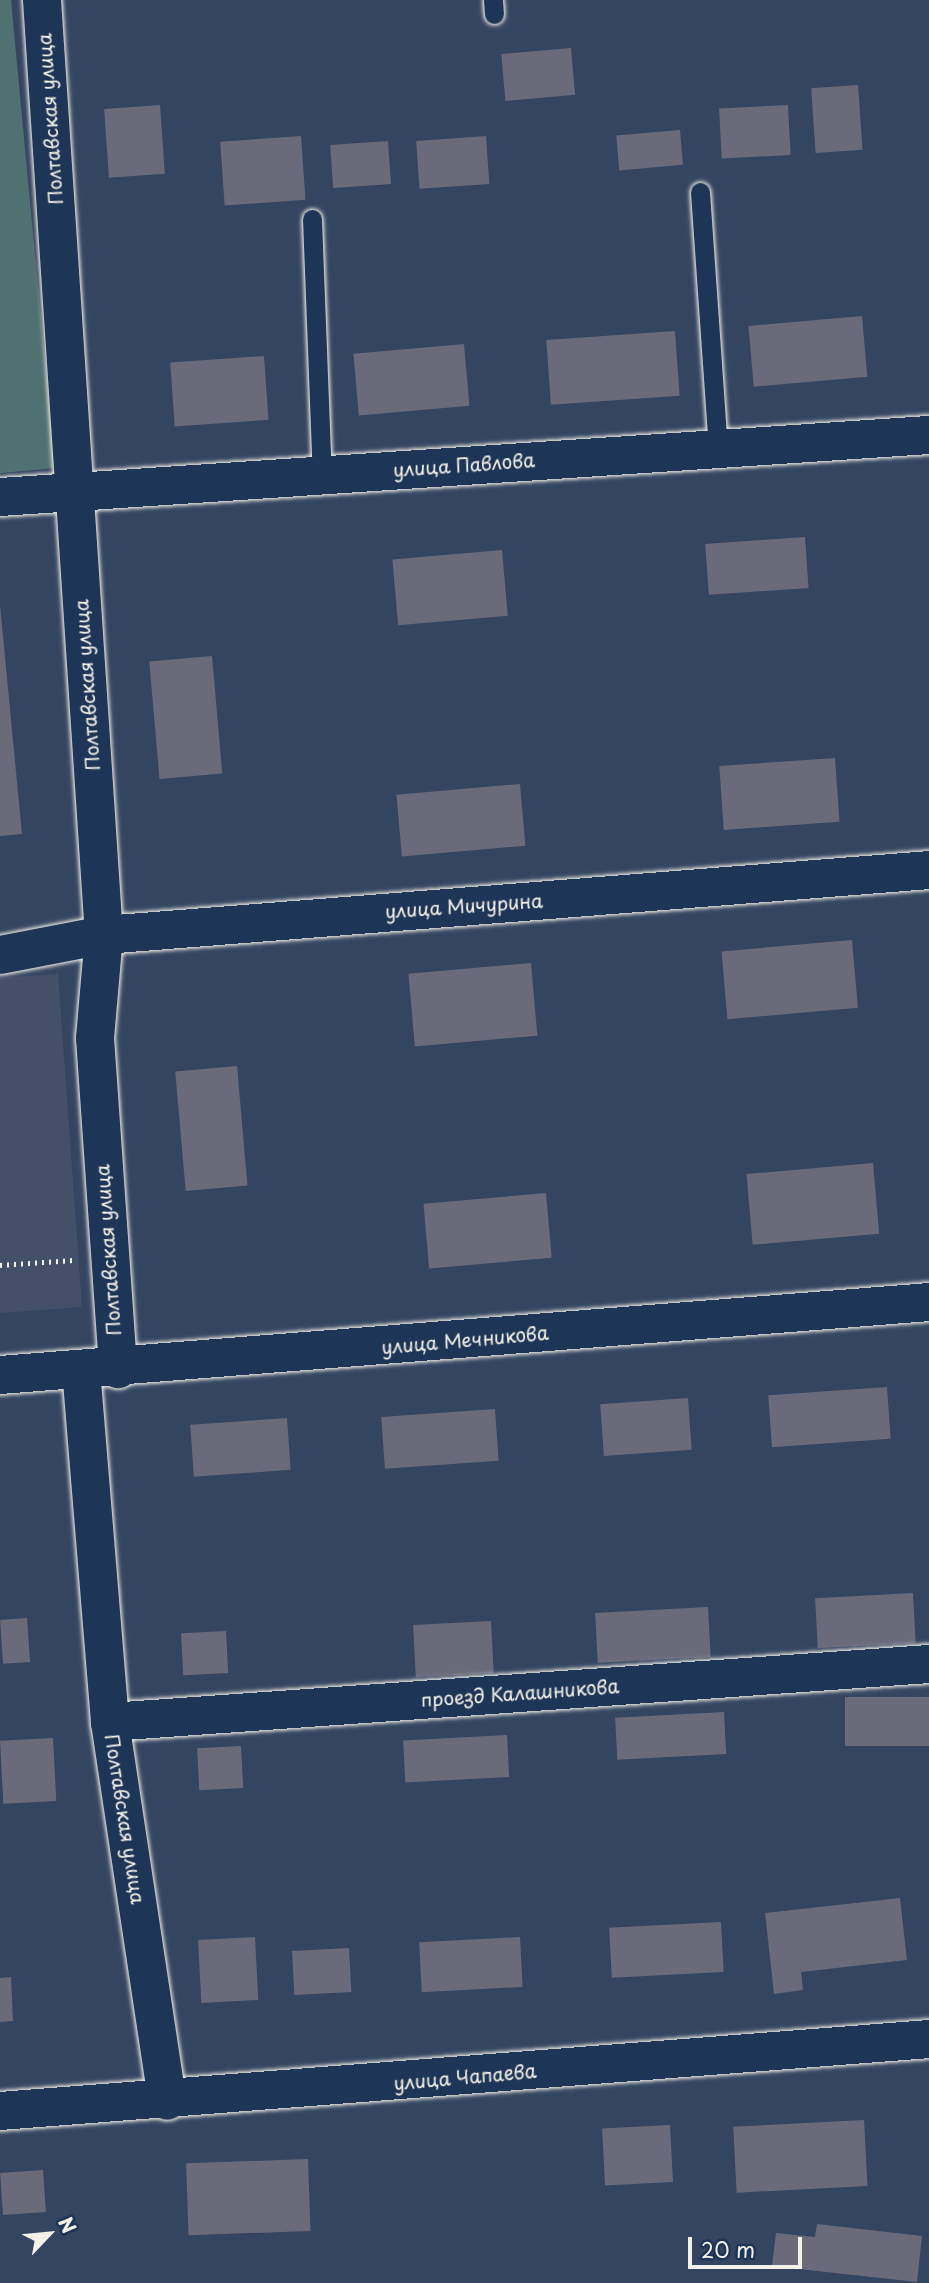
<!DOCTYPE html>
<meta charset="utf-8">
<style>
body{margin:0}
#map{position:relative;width:929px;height:2283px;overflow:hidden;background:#344562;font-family:"Playpen Sans",sans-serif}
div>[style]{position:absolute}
.built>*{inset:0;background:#44506a}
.green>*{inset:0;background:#507171}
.building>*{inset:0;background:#6a6a7b;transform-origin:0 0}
.path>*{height:4.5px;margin-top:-2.25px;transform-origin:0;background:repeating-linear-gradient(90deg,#f4f1e8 0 2px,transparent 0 7px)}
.roads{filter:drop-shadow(0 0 2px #f4f1e8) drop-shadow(0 0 2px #f4f1e8)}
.lane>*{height:19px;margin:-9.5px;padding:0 9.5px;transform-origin:9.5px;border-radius:9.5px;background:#1d3557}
.street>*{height:38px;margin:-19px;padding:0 19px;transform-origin:19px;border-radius:19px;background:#1d3557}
span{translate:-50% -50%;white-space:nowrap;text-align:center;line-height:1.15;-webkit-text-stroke:7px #1d3557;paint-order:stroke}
.street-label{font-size:19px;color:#f4f1e8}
.north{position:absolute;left:14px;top:2199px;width:70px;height:70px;-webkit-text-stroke:5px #1d3557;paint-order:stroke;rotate:64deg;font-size:19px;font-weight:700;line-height:28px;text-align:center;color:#f4f1e8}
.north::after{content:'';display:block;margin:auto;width:24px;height:32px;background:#f4f1e8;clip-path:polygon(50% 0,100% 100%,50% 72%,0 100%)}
.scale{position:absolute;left:688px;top:2237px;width:114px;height:32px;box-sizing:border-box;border:4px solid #f4f1e8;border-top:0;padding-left:9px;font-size:21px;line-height:24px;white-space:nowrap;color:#f4f1e8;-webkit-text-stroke:5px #1d3557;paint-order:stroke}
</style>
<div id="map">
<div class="built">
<i style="clip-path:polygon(58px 974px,82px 1307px,0 1313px,0 978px)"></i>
</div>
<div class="green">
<i style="clip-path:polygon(0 0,11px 0,55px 468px,0 473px)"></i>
</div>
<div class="building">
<i style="left:571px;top:48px;width:47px;height:70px;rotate:85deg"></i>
<i style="left:858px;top:85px;width:65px;height:47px;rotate:86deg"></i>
<i style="left:160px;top:105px;width:69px;height:56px;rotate:86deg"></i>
<i style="left:788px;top:105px;width:50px;height:69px;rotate:87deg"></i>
<i style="left:680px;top:130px;width:35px;height:64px;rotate:85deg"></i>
<i style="left:301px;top:136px;width:64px;height:81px;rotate:86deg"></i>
<i style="left:486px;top:136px;width:48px;height:70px;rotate:86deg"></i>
<i style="left:388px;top:141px;width:43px;height:58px;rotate:86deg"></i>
<i style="left:862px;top:316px;width:61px;height:114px;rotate:85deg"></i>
<i style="left:675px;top:331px;width:65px;height:129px;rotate:86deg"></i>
<i style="left:464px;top:344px;width:62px;height:111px;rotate:85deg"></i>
<i style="left:264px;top:356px;width:64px;height:94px;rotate:86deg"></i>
<i style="left:805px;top:537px;width:51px;height:100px;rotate:86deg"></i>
<i style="left:502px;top:550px;width:66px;height:110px;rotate:85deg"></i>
<i style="clip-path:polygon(0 605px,22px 834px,0 836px)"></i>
<i style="left:212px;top:656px;width:118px;height:63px;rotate:85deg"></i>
<i style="left:835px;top:758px;width:64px;height:116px;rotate:86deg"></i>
<i style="left:520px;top:784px;width:62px;height:124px;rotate:85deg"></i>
<i style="left:852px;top:940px;width:68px;height:131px;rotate:85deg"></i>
<i style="left:531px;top:963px;width:73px;height:123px;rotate:85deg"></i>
<i style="left:237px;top:1066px;width:120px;height:62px;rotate:85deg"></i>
<i style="left:873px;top:1163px;width:71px;height:127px;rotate:85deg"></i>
<i style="left:546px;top:1193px;width:65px;height:123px;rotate:85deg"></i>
<i style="left:887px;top:1387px;width:52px;height:119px;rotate:86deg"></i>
<i style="left:688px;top:1398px;width:52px;height:88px;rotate:86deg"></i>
<i style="left:495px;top:1409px;width:52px;height:114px;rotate:86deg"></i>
<i style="left:287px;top:1418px;width:52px;height:97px;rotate:86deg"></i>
<i style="left:913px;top:1593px;width:50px;height:98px;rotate:87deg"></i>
<i style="left:708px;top:1607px;width:50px;height:113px;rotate:87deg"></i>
<i style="left:27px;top:1618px;width:44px;height:27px;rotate:86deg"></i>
<i style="left:491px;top:1621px;width:52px;height:78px;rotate:87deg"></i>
<i style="left:226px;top:1631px;width:42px;height:45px;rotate:87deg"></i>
<i style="left:929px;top:1697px;width:49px;height:84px;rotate:90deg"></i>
<i style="left:724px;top:1712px;width:42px;height:109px;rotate:87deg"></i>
<i style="left:507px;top:1735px;width:42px;height:104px;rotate:87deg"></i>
<i style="left:53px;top:1738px;width:63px;height:53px;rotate:87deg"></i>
<i style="left:241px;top:1746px;width:42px;height:44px;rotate:87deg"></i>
<i style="clip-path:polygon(900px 1898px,907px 1960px,801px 1972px,803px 1990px,774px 1994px,765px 1913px)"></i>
<i style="left:721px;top:1922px;width:50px;height:112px;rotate:87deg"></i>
<i style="left:255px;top:1937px;width:63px;height:57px;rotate:87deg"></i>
<i style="left:520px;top:1937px;width:50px;height:101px;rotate:87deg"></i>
<i style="left:349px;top:1948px;width:44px;height:57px;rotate:87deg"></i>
<i style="clip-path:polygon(11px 1977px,13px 2021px,0 2022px,0 1978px)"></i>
<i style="left:864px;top:2120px;width:66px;height:131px;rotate:87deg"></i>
<i style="left:670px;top:2125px;width:57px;height:68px;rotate:87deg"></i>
<i style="left:308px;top:2159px;width:72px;height:122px;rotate:88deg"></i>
<i style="left:43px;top:2170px;width:42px;height:43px;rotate:86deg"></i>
<i style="clip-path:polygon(817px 2224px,922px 2236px,917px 2282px,772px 2266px,776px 2233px,815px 2237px)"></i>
</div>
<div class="path">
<i style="left:0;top:1265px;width:74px;rotate:-3.9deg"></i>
</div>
<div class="roads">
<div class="lane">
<i style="left:493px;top:0;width:14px;rotate:86deg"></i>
<i style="left:700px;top:192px;width:258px;rotate:86deg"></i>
<i style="left:312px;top:219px;width:256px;rotate:87.8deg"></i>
</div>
<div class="street">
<i style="left:42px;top:0;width:937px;rotate:86.21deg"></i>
<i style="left:104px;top:935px;width:103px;rotate:95deg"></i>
<i style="left:95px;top:1038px;width:332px;rotate:86deg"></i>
<i style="left:0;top:497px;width:931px;rotate:-3.82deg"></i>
<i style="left:0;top:955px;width:106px;rotate:-10.9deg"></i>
<i style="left:104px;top:935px;width:828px;rotate:-4.5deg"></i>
<i style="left:81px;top:1369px;width:354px;rotate:85.3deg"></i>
<i style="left:110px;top:1722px;width:383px;rotate:81.4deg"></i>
<i style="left:0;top:1375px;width:932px;rotate:-4.49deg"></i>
<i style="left:110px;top:1722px;width:821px;rotate:-4.05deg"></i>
<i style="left:0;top:2111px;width:932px;rotate:-4.43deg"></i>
</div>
</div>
<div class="street-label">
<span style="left:50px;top:119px;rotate:-94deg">Полтавская улица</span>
<span style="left:464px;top:465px;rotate:-4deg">улица Павлова</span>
<span style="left:87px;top:685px;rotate:-94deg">Полтавская улица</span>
<span style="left:464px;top:906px;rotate:-4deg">улица Мичурина</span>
<span style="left:108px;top:1250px;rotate:-94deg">Полтавская улица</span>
<span style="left:465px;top:1340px;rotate:-5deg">улица Мечникова</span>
<span style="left:520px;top:1693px;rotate:-4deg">проезд Калашникова</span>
<span style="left:125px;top:1819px;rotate:81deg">Полтавская улица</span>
<span style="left:465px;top:2077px;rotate:-5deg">улица Чапаева</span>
</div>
<div class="north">N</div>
<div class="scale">20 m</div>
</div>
